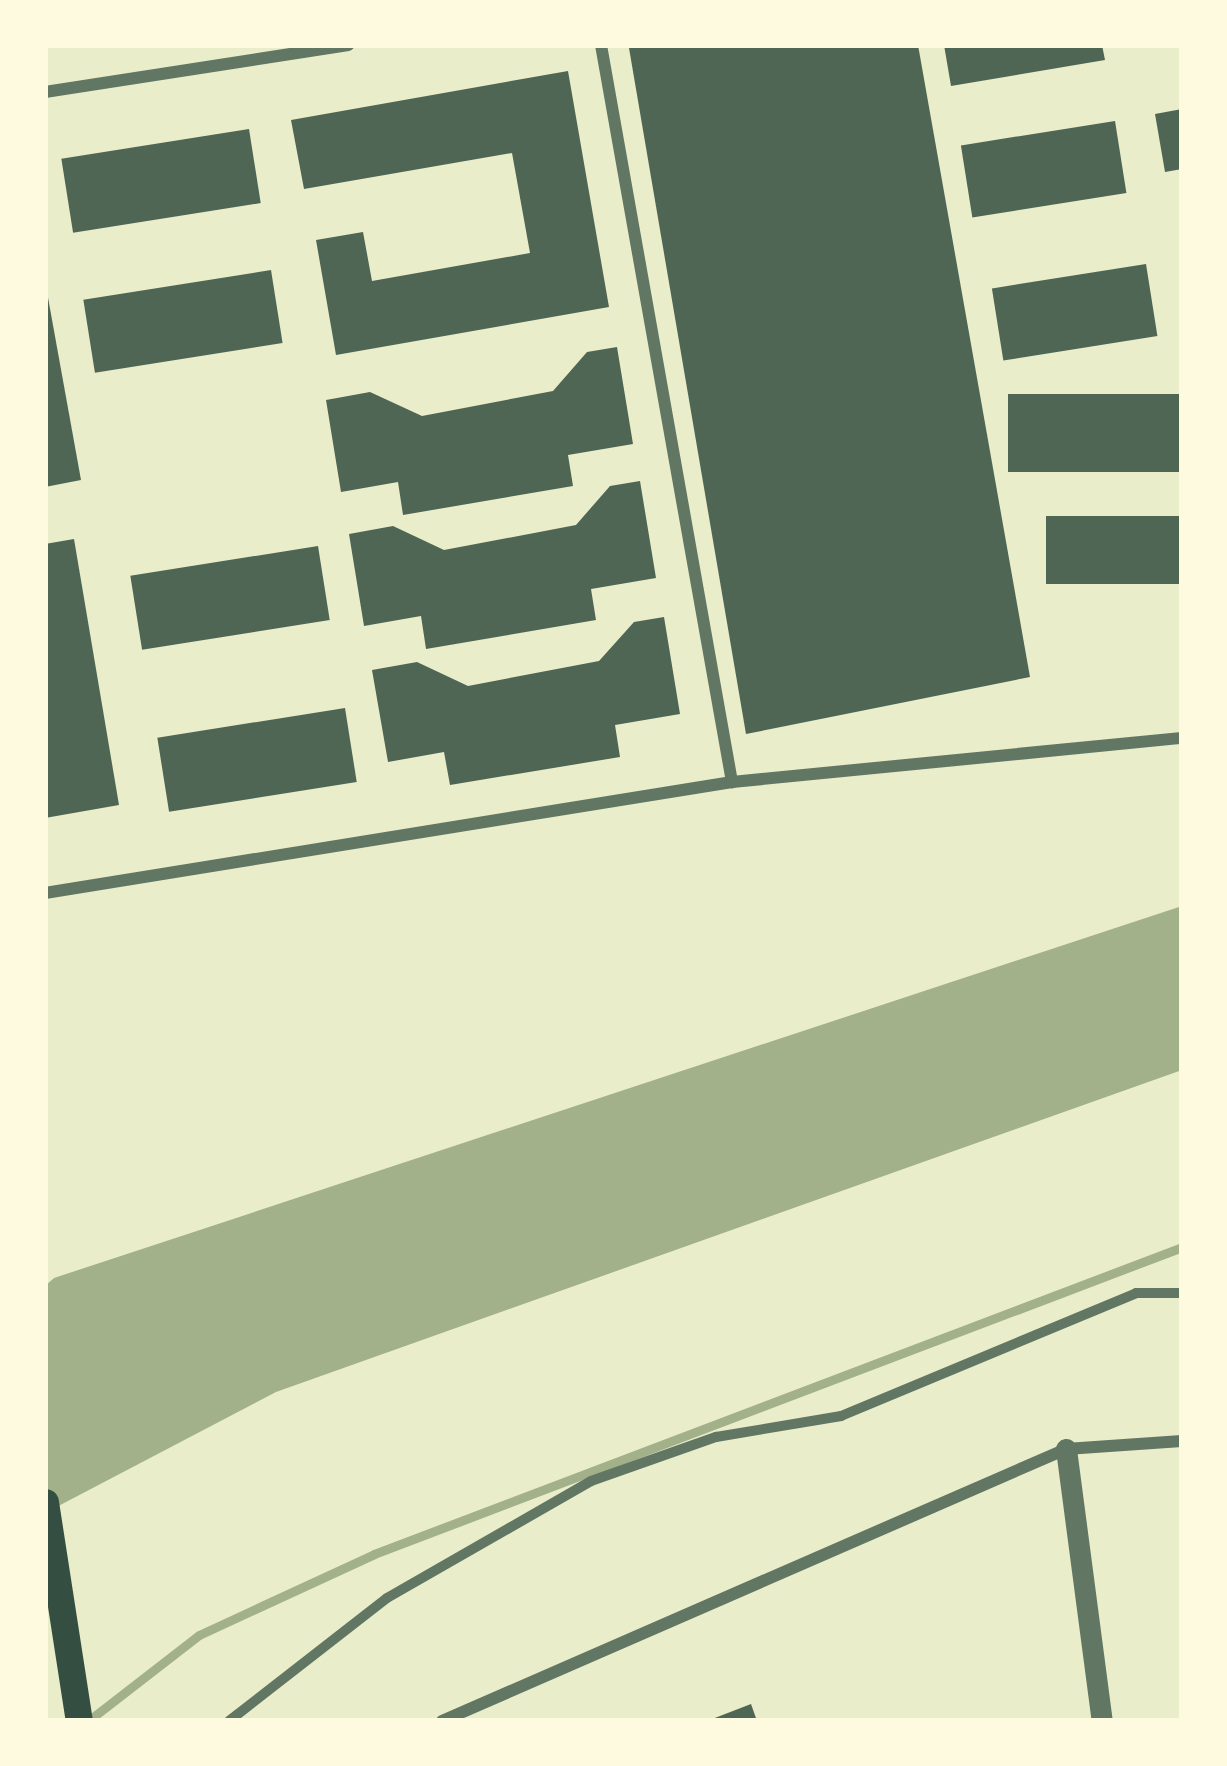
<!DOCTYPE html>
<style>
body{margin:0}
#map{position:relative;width:1227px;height:1766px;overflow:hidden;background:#e9edc9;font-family:Ubuntu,sans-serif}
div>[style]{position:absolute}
.water>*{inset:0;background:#a3b18a}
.stream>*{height:9px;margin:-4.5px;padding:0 4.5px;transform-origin:4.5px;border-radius:4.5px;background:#a3b18a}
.building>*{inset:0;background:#4f6655;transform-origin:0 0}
.pedestrian>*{height:10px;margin:-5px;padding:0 5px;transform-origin:5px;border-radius:5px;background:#617663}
.minor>*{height:12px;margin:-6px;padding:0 6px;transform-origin:6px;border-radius:6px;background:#617663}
.tertiary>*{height:21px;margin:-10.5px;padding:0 10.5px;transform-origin:10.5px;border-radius:10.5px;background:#617663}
.primary>*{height:27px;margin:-13.5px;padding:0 13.5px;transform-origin:13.5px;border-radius:13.5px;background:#344e41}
span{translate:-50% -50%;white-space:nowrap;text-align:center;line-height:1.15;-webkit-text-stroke:12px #fefae0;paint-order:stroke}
.frame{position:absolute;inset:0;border:48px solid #fefae0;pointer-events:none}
</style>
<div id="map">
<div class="water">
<i style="clip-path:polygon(1182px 906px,1182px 1070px,276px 1392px,45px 1513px,45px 1286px,54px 1278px)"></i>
</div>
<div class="stream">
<i style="left:88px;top:1721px;width:140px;rotate:-37.8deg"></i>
<i style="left:199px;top:1635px;width:193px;rotate:-24.8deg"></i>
<i style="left:374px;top:1554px;width:864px;rotate:-20.8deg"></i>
</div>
<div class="building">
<i style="clip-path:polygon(645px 45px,918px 45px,1030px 677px,746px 734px,629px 48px)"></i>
<i style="clip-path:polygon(944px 45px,1102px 45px,1105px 60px,951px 86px)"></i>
<i style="clip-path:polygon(568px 71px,609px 307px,336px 355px,316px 240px,363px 232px,372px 281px,530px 253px,512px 153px,304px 189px,291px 120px)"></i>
<i style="clip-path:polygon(1182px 109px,1182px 169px,1165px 172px,1155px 114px)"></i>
<i style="left:1115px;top:121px;width:73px;height:156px;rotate:81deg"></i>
<i style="left:249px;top:129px;width:75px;height:190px;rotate:81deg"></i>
<i style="left:1146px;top:264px;width:73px;height:156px;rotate:81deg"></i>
<i style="left:271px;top:270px;width:74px;height:190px;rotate:81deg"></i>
<i style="clip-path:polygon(45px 281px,81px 480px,45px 487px)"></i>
<i style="clip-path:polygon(617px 347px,633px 444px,568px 455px,573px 486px,403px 515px,398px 482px,341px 492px,326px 400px,370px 392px,422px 416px,553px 391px,587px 352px)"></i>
<i style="left:1182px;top:394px;width:78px;height:174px;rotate:90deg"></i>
<i style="clip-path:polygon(640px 481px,656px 578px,591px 589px,596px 620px,426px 649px,421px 616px,364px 626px,349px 534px,393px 526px,444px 550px,576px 525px,610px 486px)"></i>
<i style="left:1182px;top:516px;width:68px;height:136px;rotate:90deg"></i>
<i style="clip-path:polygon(74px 539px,119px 805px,45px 818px,45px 544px)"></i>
<i style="left:318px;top:546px;width:75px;height:190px;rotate:81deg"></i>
<i style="clip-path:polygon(664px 617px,680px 714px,615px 725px,620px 757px,450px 785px,444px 752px,388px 762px,372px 670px,417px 662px,468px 686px,599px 661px,634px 622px)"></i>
<i style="left:345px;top:708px;width:75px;height:190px;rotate:81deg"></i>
<i style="clip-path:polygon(751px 1704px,757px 1721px,707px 1721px)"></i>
</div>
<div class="pedestrian">
<i style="left:229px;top:1721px;width:200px;rotate:-37.9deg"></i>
<i style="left:387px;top:1598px;width:235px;rotate:-29.8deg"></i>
<i style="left:591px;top:1481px;width:133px;rotate:-19.4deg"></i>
<i style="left:716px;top:1437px;width:127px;rotate:-9.5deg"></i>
<i style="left:841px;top:1416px;width:320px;rotate:-22.6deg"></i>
<i style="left:1136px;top:1293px;width:46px"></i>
</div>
<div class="minor">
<i style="left:601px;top:45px;width:749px;rotate:79.92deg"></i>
<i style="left:45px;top:92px;width:307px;rotate:-8.8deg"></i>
<i style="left:45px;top:893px;width:696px;rotate:-9.18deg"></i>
<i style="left:732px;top:782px;width:452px;rotate:-5.6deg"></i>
<i style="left:442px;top:1721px;width:681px;rotate:-23.55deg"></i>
<i style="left:1066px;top:1449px;width:116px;rotate:-3.9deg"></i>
</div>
<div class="tertiary">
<i style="left:1066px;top:1449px;width:274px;rotate:82.5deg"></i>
</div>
<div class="primary">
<i style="left:45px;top:1502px;width:222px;rotate:81.2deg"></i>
</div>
<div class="frame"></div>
</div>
